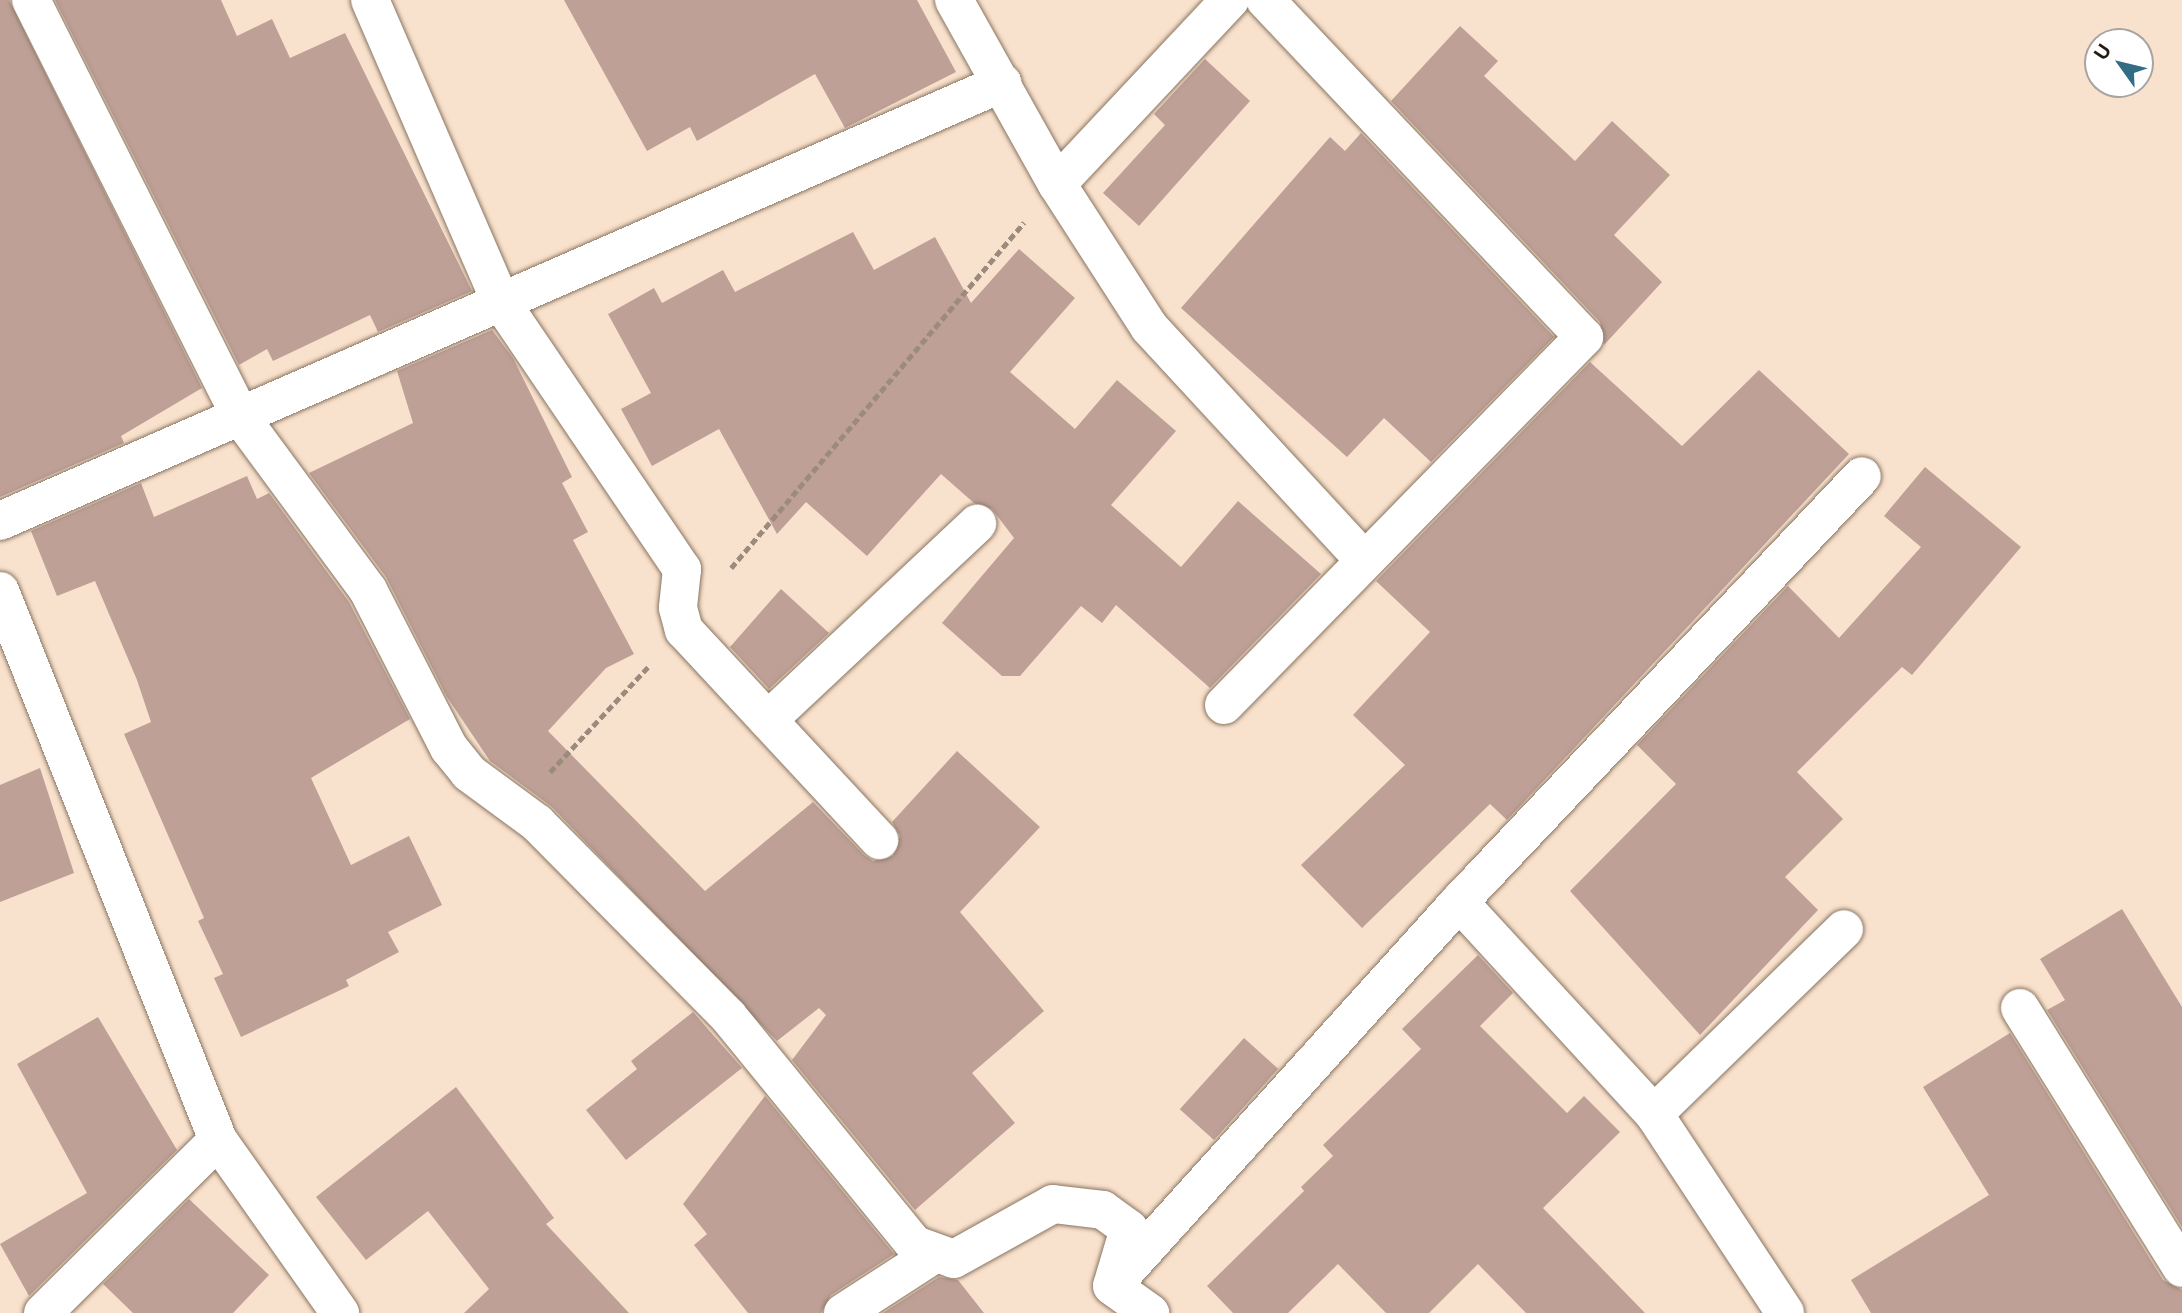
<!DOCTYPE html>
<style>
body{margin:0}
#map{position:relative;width:2182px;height:1313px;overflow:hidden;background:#f9e2cd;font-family:Inter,sans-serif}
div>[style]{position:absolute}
.building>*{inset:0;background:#bea097;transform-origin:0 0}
.path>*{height:4.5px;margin-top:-2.25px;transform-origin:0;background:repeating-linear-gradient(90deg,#9c8b7c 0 7px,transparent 0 10.5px)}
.roads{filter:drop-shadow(0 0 2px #897562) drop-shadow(0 0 2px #897562)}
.street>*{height:38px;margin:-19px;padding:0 19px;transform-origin:19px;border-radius:19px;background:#fff}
span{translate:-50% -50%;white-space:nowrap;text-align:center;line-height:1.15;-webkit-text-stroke:7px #fff;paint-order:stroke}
.north{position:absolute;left:2084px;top:28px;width:70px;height:70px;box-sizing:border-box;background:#fff;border:2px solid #a7a4a1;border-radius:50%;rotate:304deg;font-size:19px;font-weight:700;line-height:28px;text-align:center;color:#241c14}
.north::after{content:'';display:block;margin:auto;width:24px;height:32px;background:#326d85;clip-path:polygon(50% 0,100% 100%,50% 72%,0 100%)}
</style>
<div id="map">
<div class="building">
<i style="clip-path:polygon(0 0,9px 0,202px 388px,121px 436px,124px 443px,0 497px)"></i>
<i style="clip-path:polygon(55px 0,221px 0,237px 36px,272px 19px,290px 58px,345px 33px,472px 291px,378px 332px,370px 315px,273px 361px,267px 349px,239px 365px)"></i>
<i style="clip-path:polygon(564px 0,917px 0,956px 72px,845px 128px,815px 74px,697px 141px,690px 127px,647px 151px)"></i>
<i style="clip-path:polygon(1460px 26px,1498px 61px,1484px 76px,1575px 161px,1612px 121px,1670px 175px,1614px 235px,1662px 282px,1604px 345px,1600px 322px,1391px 101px)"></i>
<i style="clip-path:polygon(1205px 59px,1250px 101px,1139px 226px,1103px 193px,1165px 125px,1154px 114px)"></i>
<i style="clip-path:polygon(1361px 133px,1554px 337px,1431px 462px,1384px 418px,1347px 457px,1181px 308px,1330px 137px,1345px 151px)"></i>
<i style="clip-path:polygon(853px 232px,874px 270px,935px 237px,971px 303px,1019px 249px,1075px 298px,1010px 372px,1075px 429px,1117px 380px,1176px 431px,1111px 505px,1181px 567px,1238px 501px,1321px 574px,1210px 688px,1116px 605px,1102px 623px,1081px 606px,1020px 676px,1002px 676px,942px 623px,1014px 538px,992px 509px,974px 503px,941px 474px,867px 556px,806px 502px,777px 534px,719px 429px,652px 466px,621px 409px,651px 393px,608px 314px,654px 288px,662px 303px,723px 270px,735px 292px)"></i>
<i style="clip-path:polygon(492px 330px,513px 358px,572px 477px,562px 483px,588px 532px,573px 540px,634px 654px,606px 668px,548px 731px,705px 891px,813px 802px,864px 855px,873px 861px,893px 856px,900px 836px,892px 822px,957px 751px,1040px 827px,960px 912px,1044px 1011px,972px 1073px,1015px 1123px,915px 1210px,792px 1060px,826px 1015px,819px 1008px,777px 1041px,552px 807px,490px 761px,447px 697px,386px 577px,309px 473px,413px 423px,397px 371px)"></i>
<i style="clip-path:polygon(1590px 362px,1682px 446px,1759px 370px,1849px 454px,1507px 820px,1490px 804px,1362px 928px,1301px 865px,1405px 765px,1353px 715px,1430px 632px,1376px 581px)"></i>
<i style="clip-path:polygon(1925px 467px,2021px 547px,1912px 675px,1902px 667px,1797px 772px,1843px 819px,1785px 877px,1818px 910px,1700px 1035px,1570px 891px,1676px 784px,1637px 745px,1788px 586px,1839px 638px,1921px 547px,1884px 516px)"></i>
<i style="clip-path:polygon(247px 476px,257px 499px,269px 493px,349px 602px,410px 719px,311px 778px,351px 865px,409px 836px,442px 905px,388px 932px,399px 952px,346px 980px,349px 986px,241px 1037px,214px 978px,223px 974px,198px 921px,204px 918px,124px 734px,151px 722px,137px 680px,95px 581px,57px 596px,31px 531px,141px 483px,154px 517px)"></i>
<i style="clip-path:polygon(781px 589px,829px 633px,769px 689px,730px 647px)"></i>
<i style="clip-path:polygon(40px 768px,74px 873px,0 902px,0 785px)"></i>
<i style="clip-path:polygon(2122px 909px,2182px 1007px,2182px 1227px,2047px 1010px,2065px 1000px,2040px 959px)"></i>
<i style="clip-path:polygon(1478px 955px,1513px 993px,1480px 1026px,1567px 1113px,1584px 1096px,1620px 1132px,1543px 1208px,1645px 1313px,1526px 1313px,1478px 1264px,1429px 1313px,1386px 1313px,1338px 1264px,1288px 1313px,1233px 1313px,1207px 1286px,1304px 1191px,1301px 1187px,1333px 1156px,1323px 1145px,1421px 1049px,1402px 1029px)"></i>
<i style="clip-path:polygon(693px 1012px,742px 1068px,626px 1160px,586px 1110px,637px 1069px,631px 1061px)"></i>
<i style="clip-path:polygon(98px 1017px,177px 1150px,29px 1296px,0 1244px,87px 1193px,17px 1064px)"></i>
<i style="clip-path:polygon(2010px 1033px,2163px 1280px,2182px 1290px,2182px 1313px,1871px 1313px,1851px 1280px,1989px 1195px,1923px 1087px)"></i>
<i style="left:1244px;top:1038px;width:46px;height:96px;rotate:42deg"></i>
<i style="clip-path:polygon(456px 1087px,554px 1218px,546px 1224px,629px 1313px,464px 1313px,489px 1289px,428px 1211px,366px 1260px,316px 1197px)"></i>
<i style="clip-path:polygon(765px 1096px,894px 1254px,831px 1295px,821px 1313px,748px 1313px,694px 1245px,707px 1234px,683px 1204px)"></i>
<i style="clip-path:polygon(189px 1199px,269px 1275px,233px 1313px,133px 1313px,103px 1284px)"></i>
<i style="clip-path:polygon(939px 1277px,958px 1280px,984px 1313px,883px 1313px)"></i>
</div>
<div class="path">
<i style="left:731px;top:568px;width:453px;rotate:-49.7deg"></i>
<i style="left:550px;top:772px;width:145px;rotate:-47deg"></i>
</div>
<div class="roads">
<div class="street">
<i style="left:31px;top:0;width:469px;rotate:63.3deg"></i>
<i style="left:242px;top:419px;width:212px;rotate:53.6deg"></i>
<i style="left:368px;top:590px;width:178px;rotate:62.9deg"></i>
<i style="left:449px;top:748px;width:32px;rotate:51deg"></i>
<i style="left:469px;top:773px;width:84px;rotate:36.3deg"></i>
<i style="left:537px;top:823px;width:272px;rotate:45.3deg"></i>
<i style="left:728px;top:1016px;width:296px;rotate:50.8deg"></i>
<i style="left:915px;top:1245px;width:41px;rotate:19.7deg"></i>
<i style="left:954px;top:1259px;width:113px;rotate:-29.1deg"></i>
<i style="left:1053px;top:1204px;width:50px;rotate:6.8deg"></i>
<i style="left:1103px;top:1210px;width:32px;rotate:36deg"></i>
<i style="left:1129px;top:1229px;width:59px;rotate:106.6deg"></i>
<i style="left:1112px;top:1286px;width:47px;rotate:35.4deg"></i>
<i style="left:370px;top:0;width:329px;rotate:66.6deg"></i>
<i style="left:501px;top:302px;width:323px;rotate:55.9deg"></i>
<i style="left:682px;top:569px;width:39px;rotate:96deg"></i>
<i style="left:678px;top:608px;width:23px;rotate:75deg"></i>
<i style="left:684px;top:630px;width:287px;rotate:47.1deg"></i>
<i style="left:954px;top:0;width:211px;rotate:60.8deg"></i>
<i style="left:1057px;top:184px;width:170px;rotate:57.2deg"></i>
<i style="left:1149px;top:327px;width:318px;rotate:47.3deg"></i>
<i style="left:1057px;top:184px;width:253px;rotate:-46.8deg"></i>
<i style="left:0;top:521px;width:1094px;rotate:-23.61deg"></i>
<i style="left:0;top:591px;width:591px;rotate:68.34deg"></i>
<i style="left:218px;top:1140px;width:212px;rotate:54.8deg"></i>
<i style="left:1224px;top:705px;width:515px;rotate:-45.63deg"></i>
<i style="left:1584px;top:337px;width:464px;rotate:-133.4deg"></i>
<i style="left:768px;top:720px;width:287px;rotate:-43.2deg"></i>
<i style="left:1459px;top:902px;width:586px;rotate:-46.59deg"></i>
<i style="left:2020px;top:1008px;width:306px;rotate:58.1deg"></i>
<i style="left:1654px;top:1114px;width:265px;rotate:-44.2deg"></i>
<i style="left:1120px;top:1277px;width:506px;rotate:-47.89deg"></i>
<i style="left:1459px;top:902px;width:288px;rotate:47.4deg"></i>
<i style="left:1654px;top:1114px;width:238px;rotate:56.6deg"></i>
<i style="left:43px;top:1313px;width:246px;rotate:-44.7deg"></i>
<i style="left:843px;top:1313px;width:105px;rotate:-32.9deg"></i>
</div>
</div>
<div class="north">U</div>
</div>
